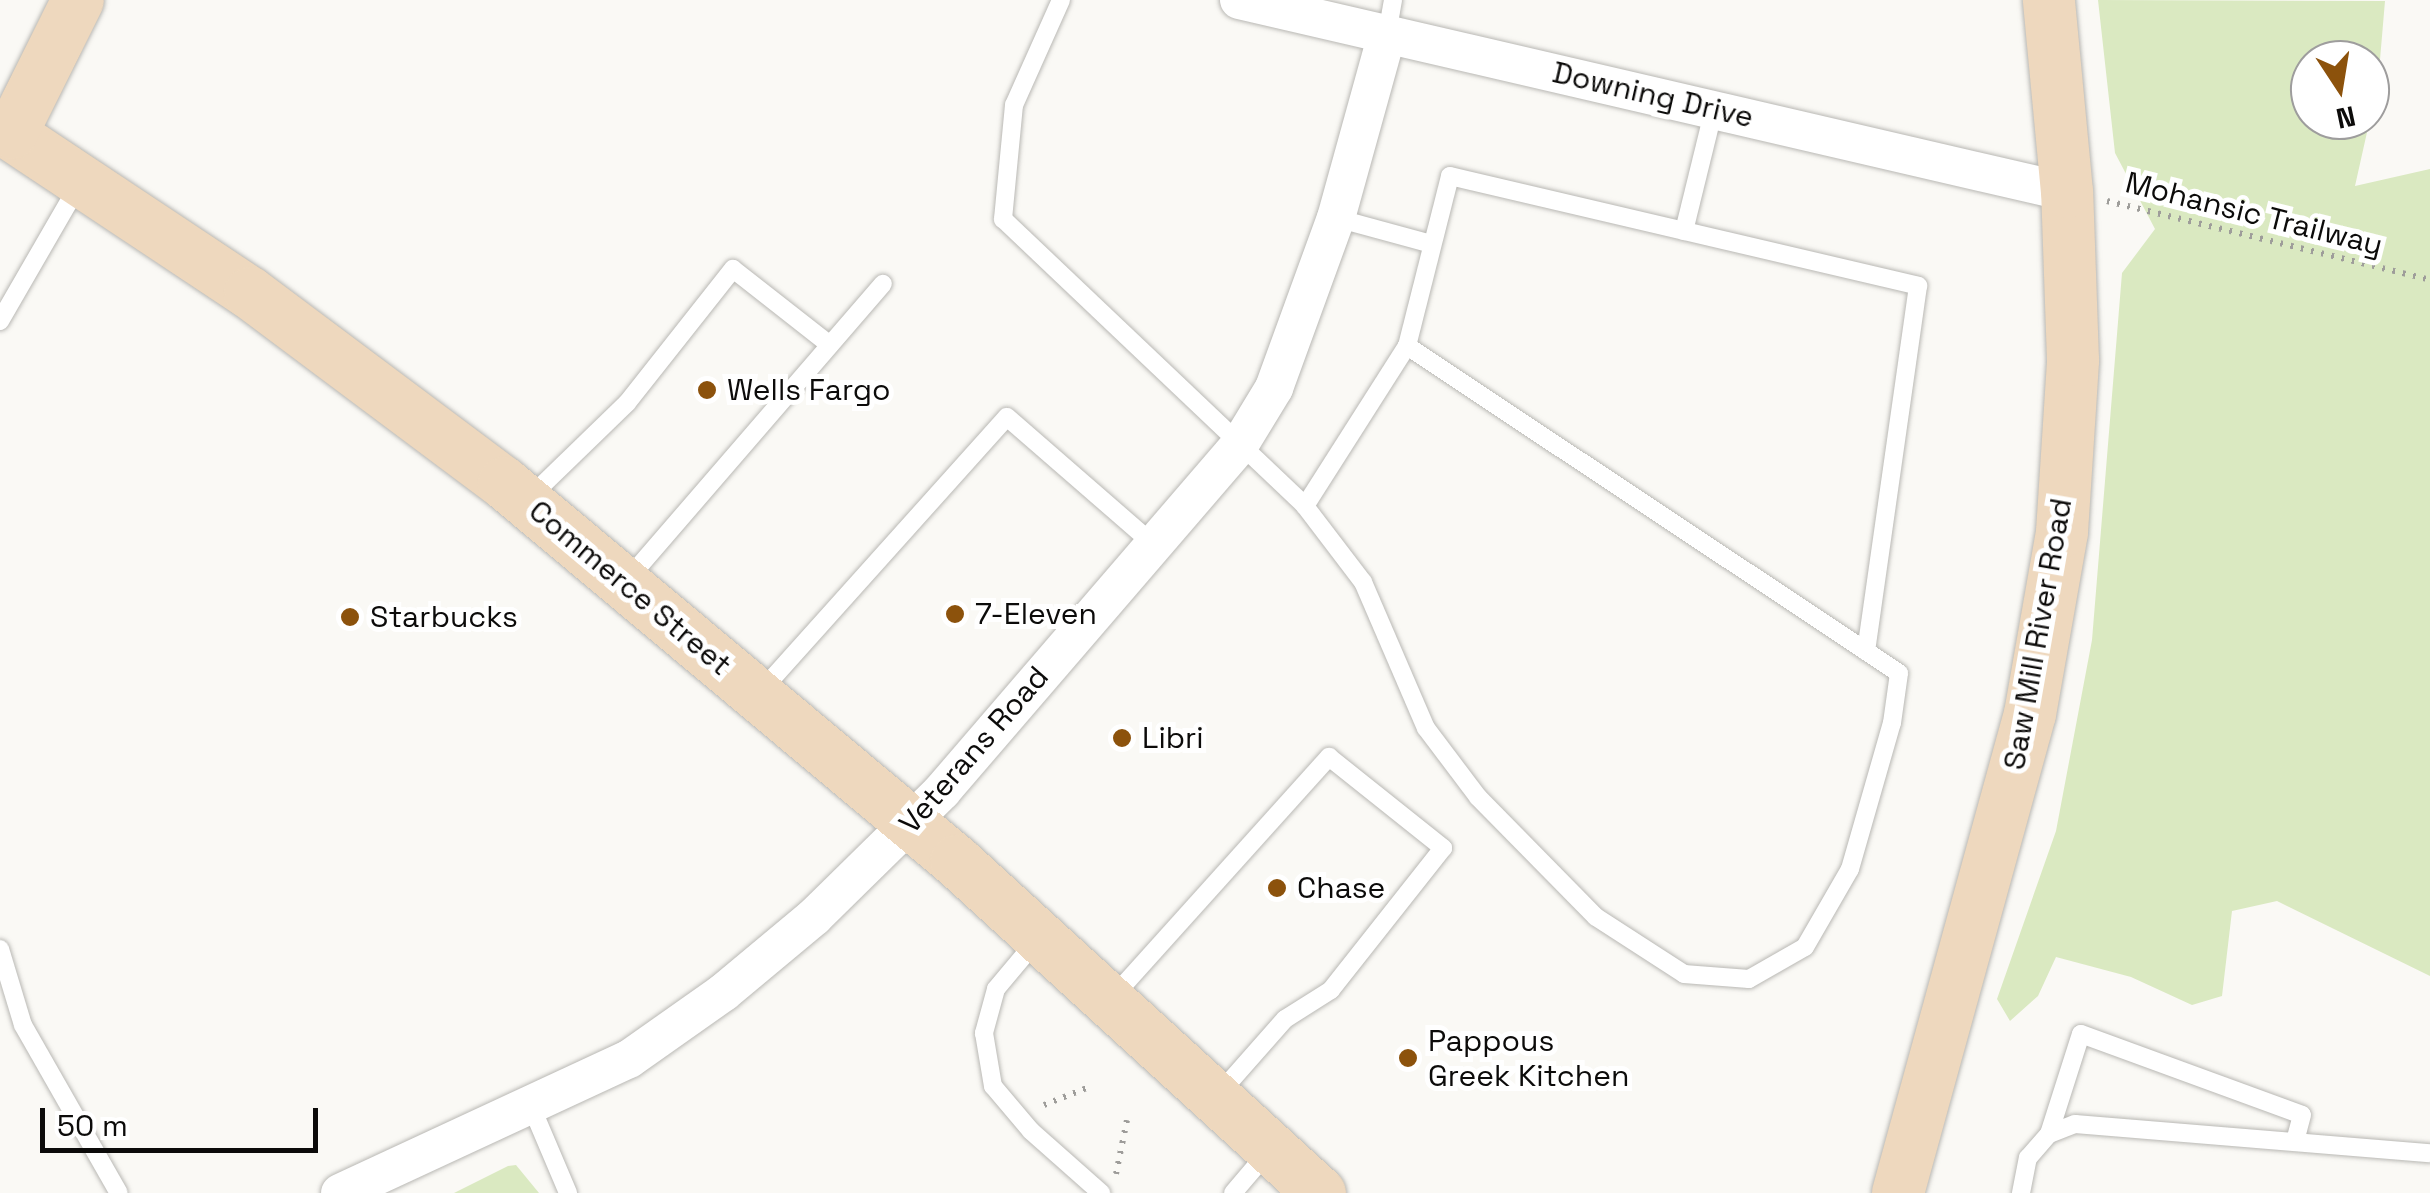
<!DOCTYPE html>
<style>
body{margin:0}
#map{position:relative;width:2430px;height:1193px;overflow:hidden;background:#faf9f5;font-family:"Space Grotesk",sans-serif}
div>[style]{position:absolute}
.green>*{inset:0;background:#dae9c1}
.path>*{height:6px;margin-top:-3px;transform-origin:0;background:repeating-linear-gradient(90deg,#9e9d9a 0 2.5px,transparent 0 10.5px)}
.roads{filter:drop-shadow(0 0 2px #b9b8b4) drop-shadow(0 0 2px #b9b8b4)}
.lane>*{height:18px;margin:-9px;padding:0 9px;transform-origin:9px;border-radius:9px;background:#fff}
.street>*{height:38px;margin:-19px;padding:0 19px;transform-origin:19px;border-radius:19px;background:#fff}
.secondary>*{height:52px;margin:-26px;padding:0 26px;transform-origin:26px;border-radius:26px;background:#eed8be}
.dots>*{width:28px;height:28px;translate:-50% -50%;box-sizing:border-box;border:5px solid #fff;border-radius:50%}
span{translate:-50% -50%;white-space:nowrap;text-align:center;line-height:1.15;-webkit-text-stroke:10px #fff;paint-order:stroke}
.street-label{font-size:30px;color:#0c0b0a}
.poi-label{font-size:30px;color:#0c0b0a}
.left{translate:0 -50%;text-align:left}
.north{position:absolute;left:2290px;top:40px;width:100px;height:100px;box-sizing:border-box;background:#fff;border:2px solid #9e9d9d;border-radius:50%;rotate:168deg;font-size:28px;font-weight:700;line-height:40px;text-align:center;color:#0c0b0a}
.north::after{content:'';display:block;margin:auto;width:35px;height:45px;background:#8c520c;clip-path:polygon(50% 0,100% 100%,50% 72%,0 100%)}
.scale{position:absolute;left:40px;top:1108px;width:278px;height:45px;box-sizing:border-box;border:5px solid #0c0b0a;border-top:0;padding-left:12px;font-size:30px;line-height:35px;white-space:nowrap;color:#0c0b0a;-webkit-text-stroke:8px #fff;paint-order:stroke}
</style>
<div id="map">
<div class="green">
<i style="clip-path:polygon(evenodd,2098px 0,2385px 1px,2378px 83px,2355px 186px,2430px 169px,2430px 976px,2277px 901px,2232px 911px,2222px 996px,2192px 1005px,2131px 977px,2056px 957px,2038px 996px,2010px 1021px,1997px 999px,2056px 831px,2092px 640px,2122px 273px,2155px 229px,2115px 153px,2098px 0,2370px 60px,2370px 120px,2310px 120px,2310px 60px,2370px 60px)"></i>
<i style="clip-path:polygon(516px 1165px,539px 1193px,454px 1193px,508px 1166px)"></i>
</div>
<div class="path">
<i style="left:2107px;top:201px;width:333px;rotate:13.7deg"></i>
<i style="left:1044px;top:1105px;width:48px;rotate:-21.8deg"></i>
<i style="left:1116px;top:1174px;width:55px;rotate:-78.5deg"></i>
</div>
<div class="roads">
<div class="lane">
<i style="left:1061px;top:0;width:115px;rotate:114.1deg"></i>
<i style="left:1014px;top:105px;width:115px;rotate:95.5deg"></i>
<i style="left:1003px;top:219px;width:417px;rotate:43.5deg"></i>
<i style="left:1305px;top:506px;width:96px;rotate:52.7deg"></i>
<i style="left:1363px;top:582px;width:159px;rotate:66.7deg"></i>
<i style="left:1426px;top:728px;width:86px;rotate:53deg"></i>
<i style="left:1478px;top:797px;width:168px;rotate:45.5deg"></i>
<i style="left:1596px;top:917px;width:105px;rotate:32.9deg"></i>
<i style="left:1684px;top:974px;width:65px;rotate:4.4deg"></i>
<i style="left:1749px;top:979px;width:64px;rotate:-29.7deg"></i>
<i style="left:1805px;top:947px;width:90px;rotate:-60deg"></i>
<i style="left:1850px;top:869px;width:152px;rotate:-74deg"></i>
<i style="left:1892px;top:723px;width:50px;rotate:-82deg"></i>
<i style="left:1899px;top:673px;width:591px;rotate:-146.39deg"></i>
<i style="left:1387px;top:34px;width:35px;rotate:-80deg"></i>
<i style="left:1336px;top:218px;width:99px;rotate:15.2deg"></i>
<i style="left:1684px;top:231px;width:126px;rotate:-76.2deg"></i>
<i style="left:0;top:321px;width:158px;rotate:-60deg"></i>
<i style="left:530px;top:497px;width:135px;rotate:-44.1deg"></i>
<i style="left:627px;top:403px;width:171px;rotate:-51.7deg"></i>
<i style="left:733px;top:269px;width:123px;rotate:38.1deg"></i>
<i style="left:1305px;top:506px;width:190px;rotate:-57.5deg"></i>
<i style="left:1407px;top:346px;width:175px;rotate:-75.8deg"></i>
<i style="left:1450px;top:176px;width:481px;rotate:13.2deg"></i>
<i style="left:1918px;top:286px;width:369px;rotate:98.1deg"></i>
<i style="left:628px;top:579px;width:390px;rotate:-49.2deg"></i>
<i style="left:761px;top:691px;width:368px;rotate:-48.1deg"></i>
<i style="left:1007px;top:417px;width:191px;rotate:41deg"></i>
<i style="left:1037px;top:940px;width:64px;rotate:129.9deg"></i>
<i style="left:996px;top:989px;width:46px;rotate:105.3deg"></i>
<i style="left:984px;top:1033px;width:54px;rotate:80.4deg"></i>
<i style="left:993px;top:1086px;width:59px;rotate:49.8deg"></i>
<i style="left:1031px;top:1131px;width:94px;rotate:41.5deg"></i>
<i style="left:0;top:949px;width:79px;rotate:73.2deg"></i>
<i style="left:23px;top:1025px;width:193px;rotate:60.3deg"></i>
<i style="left:1111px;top:999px;width:326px;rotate:-48deg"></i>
<i style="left:1329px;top:757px;width:146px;rotate:38.6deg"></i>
<i style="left:1443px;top:848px;width:181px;rotate:128.3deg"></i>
<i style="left:1331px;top:990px;width:54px;rotate:147.8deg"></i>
<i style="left:1285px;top:1019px;width:103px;rotate:131.4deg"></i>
<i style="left:529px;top:1101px;width:100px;rotate:67deg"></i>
<i style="left:2049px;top:1134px;width:105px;rotate:-72.3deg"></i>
<i style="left:2081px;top:1034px;width:235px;rotate:20.1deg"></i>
<i style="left:2302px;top:1115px;width:28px;rotate:105deg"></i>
<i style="left:1233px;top:1193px;width:54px;rotate:-49.5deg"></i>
<i style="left:2021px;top:1193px;width:36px;rotate:-79deg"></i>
<i style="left:2028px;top:1158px;width:32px;rotate:-49deg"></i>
<i style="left:2049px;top:1134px;width:28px;rotate:-21deg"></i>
<i style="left:2075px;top:1124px;width:356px;rotate:4.7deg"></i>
</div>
<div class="street">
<i style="left:1239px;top:0;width:850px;rotate:13.06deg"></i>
<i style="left:340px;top:1193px;width:319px;rotate:-24.9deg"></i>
<i style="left:629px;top:1059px;width:116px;rotate:-35.2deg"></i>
<i style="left:724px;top:992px;width:117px;rotate:-39.8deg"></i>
<i style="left:814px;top:917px;width:180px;rotate:-44.5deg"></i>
<i style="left:942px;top:791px;width:457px;rotate:-49.3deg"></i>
<i style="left:1240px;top:444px;width:66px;rotate:-58.7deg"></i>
<i style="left:1274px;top:388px;width:181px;rotate:-70deg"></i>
<i style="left:1336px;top:218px;width:191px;rotate:-74.5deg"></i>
</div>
<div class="secondary">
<i style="left:0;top:127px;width:300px;rotate:33.6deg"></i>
<i style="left:250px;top:293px;width:317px;rotate:36.8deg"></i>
<i style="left:504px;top:483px;width:589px;rotate:39.91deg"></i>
<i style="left:956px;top:861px;width:493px;rotate:42.4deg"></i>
<i style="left:12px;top:133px;width:148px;rotate:-63.6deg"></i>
<i style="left:1898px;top:1193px;width:497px;rotate:-74.6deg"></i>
<i style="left:2030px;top:714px;width:185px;rotate:-80deg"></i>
<i style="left:2062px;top:532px;width:172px;rotate:-86.3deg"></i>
<i style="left:2073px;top:360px;width:168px;rotate:-92deg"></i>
<i style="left:2067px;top:192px;width:193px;rotate:-95.4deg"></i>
</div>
</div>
<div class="dots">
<i style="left:707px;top:390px;background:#8c520c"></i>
<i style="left:955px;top:614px;background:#8c520c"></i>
<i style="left:350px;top:617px;background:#8c520c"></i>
<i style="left:1122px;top:738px;background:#8c520c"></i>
<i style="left:1277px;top:888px;background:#8c520c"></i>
<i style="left:1408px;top:1058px;background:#8c520c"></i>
</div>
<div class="street-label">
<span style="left:1653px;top:95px;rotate:13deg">Downing Drive</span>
<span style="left:2254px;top:214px;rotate:14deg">Mohansic Trailway</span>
<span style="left:630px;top:588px;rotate:40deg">Commerce Street</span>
<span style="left:2038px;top:634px;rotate:-80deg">Saw Mill River Road</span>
<span style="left:974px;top:750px;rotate:-49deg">Veterans Road</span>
</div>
<div class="poi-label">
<span class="left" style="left:727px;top:390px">Wells Fargo</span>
<span class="left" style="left:975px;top:614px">7-Eleven</span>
<span class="left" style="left:370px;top:617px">Starbucks</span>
<span class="left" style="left:1142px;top:738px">Libri</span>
<span class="left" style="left:1297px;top:888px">Chase</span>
<span class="left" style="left:1428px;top:1058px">Pappous<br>Greek Kitchen</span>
</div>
<div class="north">N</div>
<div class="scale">50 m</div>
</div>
